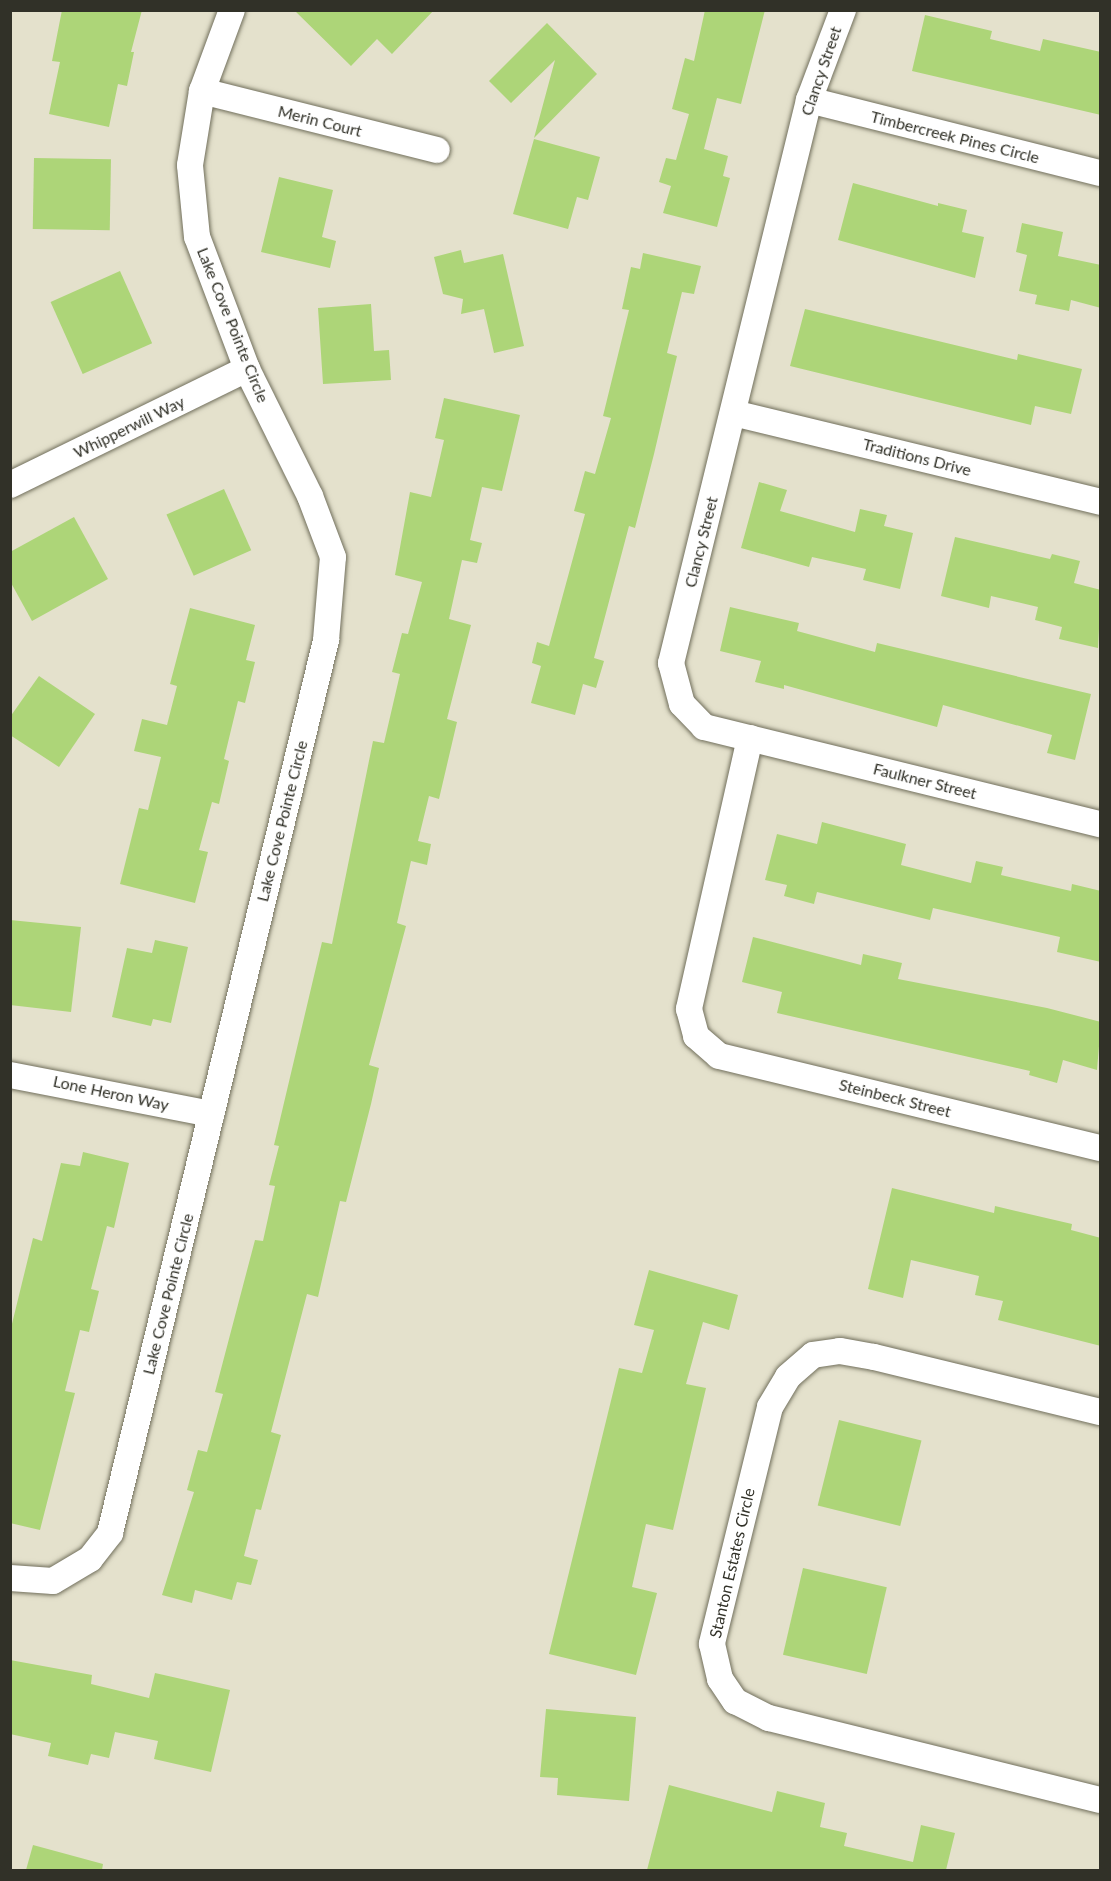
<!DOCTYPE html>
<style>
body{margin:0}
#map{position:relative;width:1111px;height:1881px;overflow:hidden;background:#e4e1cc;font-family:Lato,sans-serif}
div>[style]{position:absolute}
.building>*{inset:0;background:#add578;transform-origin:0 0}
.roads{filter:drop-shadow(0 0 2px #716f5c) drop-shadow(0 0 2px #716f5c)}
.minor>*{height:26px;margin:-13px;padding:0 13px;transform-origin:13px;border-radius:13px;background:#fff}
span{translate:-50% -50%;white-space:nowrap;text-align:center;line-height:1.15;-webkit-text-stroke:4.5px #fff;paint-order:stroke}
.street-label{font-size:16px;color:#313128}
.frame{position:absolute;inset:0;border:12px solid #313128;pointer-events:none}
</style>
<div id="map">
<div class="building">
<i style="clip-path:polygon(62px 10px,142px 10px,131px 52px,134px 52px,127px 86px,118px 84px,109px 127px,49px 114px,60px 62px,52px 61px)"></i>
<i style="clip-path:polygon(294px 10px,434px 10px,392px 54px,377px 39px,351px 66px)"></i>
<i style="clip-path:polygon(705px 10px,765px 10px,741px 104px,717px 98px,704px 149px,728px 156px,723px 176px,730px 178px,717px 227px,663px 213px,671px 186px,659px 182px,666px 158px,676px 160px,689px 114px,672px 109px,685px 58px,694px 61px)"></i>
<i style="clip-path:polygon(925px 15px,992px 31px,990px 39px,1040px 51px,1043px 39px,1101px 52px,1101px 115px,912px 71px)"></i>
<i style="clip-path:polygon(547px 23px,597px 74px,534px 138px,555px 60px,511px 103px,489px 81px)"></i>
<i style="clip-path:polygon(534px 139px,600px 157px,588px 200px,577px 197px,568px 229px,513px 214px)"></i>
<i style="left:34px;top:158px;width:77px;height:71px;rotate:1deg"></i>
<i style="clip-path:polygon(279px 177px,333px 190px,322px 237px,336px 241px,330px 268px,261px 252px)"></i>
<i style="clip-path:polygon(853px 183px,938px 206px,938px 203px,967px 210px,962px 232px,984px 237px,975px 278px,838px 240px)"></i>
<i style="clip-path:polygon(1022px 223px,1063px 232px,1058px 256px,1101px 265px,1101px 308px,1071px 300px,1069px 311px,1035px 304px,1037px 295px,1019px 291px,1027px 255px,1016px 252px)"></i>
<i style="clip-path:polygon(461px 250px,464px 263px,503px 254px,524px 346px,494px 353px,484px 309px,461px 314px,463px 299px,443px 294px,434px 257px)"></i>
<i style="clip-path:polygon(643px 253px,701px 266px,694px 294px,682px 292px,667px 353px,677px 356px,654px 454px,635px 528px,629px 526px,594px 658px,604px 661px,596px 688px,583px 684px,575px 715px,531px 703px,541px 666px,532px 663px,537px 642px,549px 646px,585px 514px,574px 511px,585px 471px,595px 474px,611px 418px,603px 416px,629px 310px,622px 309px,631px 267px,640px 269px)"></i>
<i style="left:120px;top:271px;width:79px;height:76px;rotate:66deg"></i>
<i style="clip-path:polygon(371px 304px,374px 351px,389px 350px,391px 380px,323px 384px,318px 308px)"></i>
<i style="clip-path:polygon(805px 309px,1017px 360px,1018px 354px,1082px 369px,1071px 414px,1035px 406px,1031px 425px,790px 366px)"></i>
<i style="clip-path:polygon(444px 398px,520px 415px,502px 491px,482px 487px,470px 540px,482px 543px,477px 563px,462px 560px,449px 619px,471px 625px,447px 719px,457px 722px,439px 799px,429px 796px,418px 841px,431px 844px,427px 865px,411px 861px,397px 923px,406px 926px,369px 1065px,379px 1068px,371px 1104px,346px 1202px,340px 1201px,318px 1297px,307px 1294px,271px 1432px,281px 1435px,261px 1510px,256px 1509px,244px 1556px,258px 1560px,251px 1585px,237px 1582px,232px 1600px,195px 1590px,192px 1603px,162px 1595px,194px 1492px,187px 1490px,198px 1450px,207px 1452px,223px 1394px,215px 1392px,255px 1240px,263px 1241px,275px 1186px,269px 1185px,279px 1146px,274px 1145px,322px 942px,332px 944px,373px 741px,384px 743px,400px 674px,392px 672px,402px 633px,408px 634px,422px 582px,395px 575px,410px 492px,431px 497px,444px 440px,435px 438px)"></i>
<i style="clip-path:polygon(759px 482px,787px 490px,780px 511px,855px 532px,860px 509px,887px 515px,884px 526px,913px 533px,900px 589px,863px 580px,866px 569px,812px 557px,809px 567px,741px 548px)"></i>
<i style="left:224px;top:489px;width:67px;height:63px;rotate:66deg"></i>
<i style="clip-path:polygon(74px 517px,108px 579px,32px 621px,10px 581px,10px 552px)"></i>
<i style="clip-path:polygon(955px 537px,1050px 559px,1052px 554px,1080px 561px,1074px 583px,1101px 590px,1098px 648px,1059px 639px,1062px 627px,1035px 620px,1038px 607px,991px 596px,989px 608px,941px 596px)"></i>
<i style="clip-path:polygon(730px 607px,799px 623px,797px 631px,875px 652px,877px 643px,1091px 694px,1075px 760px,1047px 753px,1052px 735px,943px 705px,937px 727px,784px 685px,784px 689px,755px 682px,761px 661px,720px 651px)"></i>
<i style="clip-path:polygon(190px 608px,255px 625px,246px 660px,255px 662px,245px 703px,238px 701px,224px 759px,229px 761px,219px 804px,212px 802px,199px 850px,208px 852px,195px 903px,120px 884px,139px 808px,148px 810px,161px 757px,134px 751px,142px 719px,167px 725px,177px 686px,170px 684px)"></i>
<i style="clip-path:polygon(39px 676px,95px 714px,59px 767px,10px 735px,10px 717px)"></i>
<i style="clip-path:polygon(822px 822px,906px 844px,901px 865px,971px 883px,976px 861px,1003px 867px,1001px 875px,1071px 891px,1072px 884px,1101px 891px,1101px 962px,1057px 952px,1060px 937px,933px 908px,930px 920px,817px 892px,814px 904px,784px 896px,787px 885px,765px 880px,777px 834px,817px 844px)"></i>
<i style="clip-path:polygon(10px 920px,81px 927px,71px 1012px,10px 1005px)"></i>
<i style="clip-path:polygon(753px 937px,861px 965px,863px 954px,902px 963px,898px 979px,1047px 1008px,1101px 1022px,1097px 1070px,1063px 1060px,1057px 1083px,1029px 1075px,1030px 1071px,777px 1013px,782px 992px,742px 982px)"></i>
<i style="clip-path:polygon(155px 940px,188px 947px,171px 1023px,153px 1019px,151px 1026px,112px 1017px,127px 948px,152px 953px)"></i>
<i style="clip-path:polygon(83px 1152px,129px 1163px,114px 1228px,107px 1226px,91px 1289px,99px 1291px,89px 1332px,80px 1330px,65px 1391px,75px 1393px,40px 1530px,10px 1523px,10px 1332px,33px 1238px,42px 1241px,61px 1163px,80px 1166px)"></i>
<i style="clip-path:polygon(892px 1188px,994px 1213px,995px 1206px,1072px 1224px,1071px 1230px,1101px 1238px,1101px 1346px,998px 1320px,1003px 1301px,975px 1295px,979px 1276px,911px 1260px,903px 1298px,868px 1289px)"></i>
<i style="clip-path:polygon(649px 1270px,738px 1295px,729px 1330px,703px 1322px,686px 1384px,706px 1388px,673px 1530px,646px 1524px,632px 1587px,657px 1593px,636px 1675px,549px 1654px,619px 1368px,642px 1373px,654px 1330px,634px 1325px)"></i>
<i style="left:839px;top:1420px;width:85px;height:88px;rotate:14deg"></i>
<i style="left:803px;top:1568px;width:86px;height:89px;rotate:13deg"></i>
<i style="clip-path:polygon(10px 1660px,92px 1675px,91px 1684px,149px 1698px,155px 1673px,230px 1690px,211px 1772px,154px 1759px,158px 1741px,115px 1732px,109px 1758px,91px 1754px,88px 1765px,48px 1756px,51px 1743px,10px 1734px)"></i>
<i style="clip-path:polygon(546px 1709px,636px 1717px,629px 1801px,557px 1795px,558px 1778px,540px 1777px)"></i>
<i style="clip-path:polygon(669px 1785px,772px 1812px,777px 1791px,825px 1803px,820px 1827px,847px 1833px,844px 1846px,913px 1862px,921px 1825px,955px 1833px,946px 1870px,647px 1870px)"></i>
<i style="clip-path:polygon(33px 1845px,103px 1864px,102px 1870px,26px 1870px)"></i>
</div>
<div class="roads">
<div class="minor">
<i style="left:843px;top:10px;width:96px;rotate:110.7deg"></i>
<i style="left:809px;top:100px;width:580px;rotate:103.77deg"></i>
<i style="left:671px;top:663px;width:42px;rotate:75deg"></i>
<i style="left:682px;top:704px;width:32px;rotate:46deg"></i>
<i style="left:704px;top:727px;width:408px;rotate:13.8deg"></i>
<i style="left:202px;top:91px;width:242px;rotate:14.1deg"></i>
<i style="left:809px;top:100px;width:300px;rotate:14.1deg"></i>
<i style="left:733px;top:413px;width:378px;rotate:13.6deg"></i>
<i style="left:10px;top:485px;width:264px;rotate:-26.1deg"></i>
<i style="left:750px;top:738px;width:278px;rotate:102.7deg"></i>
<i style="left:689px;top:1009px;width:28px;rotate:75deg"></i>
<i style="left:696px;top:1036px;width:30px;rotate:41deg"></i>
<i style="left:719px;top:1056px;width:392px;rotate:13.6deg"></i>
<i style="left:10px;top:1075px;width:205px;rotate:11deg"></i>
<i style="left:1100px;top:1412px;width:233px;rotate:-166.3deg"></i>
<i style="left:874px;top:1357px;width:35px;rotate:-170deg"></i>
<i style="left:840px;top:1351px;width:27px;rotate:172deg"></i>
<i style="left:813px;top:1355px;width:33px;rotate:139deg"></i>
<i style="left:788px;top:1377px;width:35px;rotate:121deg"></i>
<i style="left:770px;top:1407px;width:244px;rotate:103.8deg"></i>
<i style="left:712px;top:1644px;width:36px;rotate:77deg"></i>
<i style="left:720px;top:1679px;width:27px;rotate:56deg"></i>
<i style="left:735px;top:1701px;width:38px;rotate:27deg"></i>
<i style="left:769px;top:1718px;width:341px;rotate:13.9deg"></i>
<i style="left:10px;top:1578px;width:43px;rotate:4deg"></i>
<i style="left:53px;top:1581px;width:43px;rotate:-30.7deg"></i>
<i style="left:90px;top:1559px;width:33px;rotate:-52deg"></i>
<i style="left:110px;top:1533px;width:919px;rotate:-76.4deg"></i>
<i style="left:326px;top:640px;width:83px;rotate:-85.2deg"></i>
<i style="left:333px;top:557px;width:65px;rotate:-110.7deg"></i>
<i style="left:310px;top:496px;width:142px;rotate:-116.4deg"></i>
<i style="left:247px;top:369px;width:141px;rotate:-110.7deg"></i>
<i style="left:197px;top:237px;width:72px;rotate:-95.6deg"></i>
<i style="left:190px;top:165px;width:75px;rotate:-80.8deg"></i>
<i style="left:202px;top:91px;width:86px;rotate:-69.7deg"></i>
</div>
</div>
<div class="street-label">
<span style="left:821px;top:71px;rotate:-71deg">Clancy Street</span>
<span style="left:320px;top:121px;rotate:14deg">Merin Court</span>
<span style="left:955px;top:137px;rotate:14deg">Timbercreek Pines Circle</span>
<span style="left:233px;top:325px;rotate:68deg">Lake Cove Pointe Circle</span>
<span style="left:129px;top:427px;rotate:-26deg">Whipperwill Way</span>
<span style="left:917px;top:457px;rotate:14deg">Traditions Drive</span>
<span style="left:701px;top:542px;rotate:-76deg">Clancy Street</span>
<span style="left:925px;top:781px;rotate:14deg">Faulkner Street</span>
<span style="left:282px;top:821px;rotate:-76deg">Lake Cove Pointe Circle</span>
<span style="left:111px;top:1093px;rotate:12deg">Lone Heron Way</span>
<span style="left:895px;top:1098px;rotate:14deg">Steinbeck Street</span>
<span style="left:168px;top:1294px;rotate:-76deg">Lake Cove Pointe Circle</span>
<span style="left:732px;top:1563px;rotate:-77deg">Stanton Estates Circle</span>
</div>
<div class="frame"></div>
</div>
